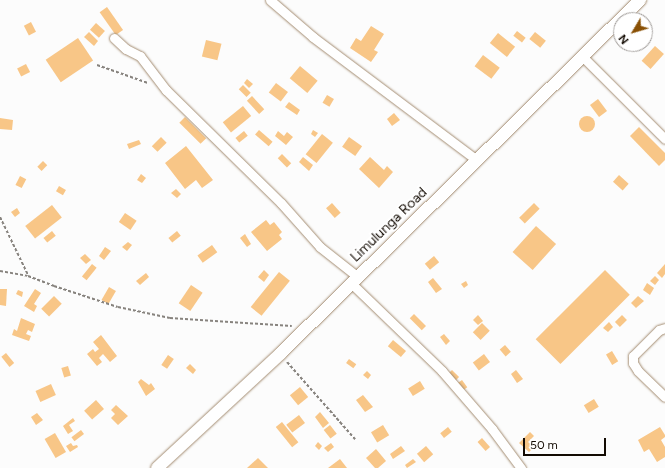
<!DOCTYPE html>
<style>
body{margin:0}
#map{position:relative;width:665px;height:468px;overflow:hidden;background:#fcfcfc;font-family:Figtree,sans-serif}
div>[style]{position:absolute}
.building>*{inset:0;background:#f8c687;transform-origin:0 0}
.round{border-radius:50%}
.path>*{height:2px;margin-top:-1px;transform-origin:0;background:repeating-linear-gradient(90deg,#87837e 0 3px,transparent 0 5px)}
.roads{filter:drop-shadow(0 0 1px #a48d72) drop-shadow(0 0 1px #a48d72)}
.minor>*{height:9px;margin:-4.5px;padding:0 4.5px;transform-origin:4.5px;border-radius:4.5px;background:#fff}
.secondary>*{height:12px;margin:-6px;padding:0 6px;transform-origin:6px;border-radius:6px;background:#fff}
span{translate:-50% -50%;white-space:nowrap;text-align:center;line-height:1.15;-webkit-text-stroke:4px #fff;paint-order:stroke}
.street-label{font-size:14px;color:#130b03}
.north{position:absolute;left:613px;top:12px;width:40px;height:40px;box-sizing:border-box;background:#fff;border:1px solid #a19d9a;border-radius:50%;rotate:232deg;font-size:11px;font-weight:700;line-height:16px;text-align:center;color:#130b03}
.north::after{content:'';display:block;margin:auto;width:14px;height:18px;background:#895004;clip-path:polygon(50% 0,100% 100%,50% 72%,0 100%)}
.scale{position:absolute;left:523px;top:438px;width:83px;height:18px;box-sizing:border-box;border:2px solid #130b03;border-top:0;padding-left:5px;font-size:12px;line-height:14px;white-space:nowrap;color:#130b03;-webkit-text-stroke:3px #fff;paint-order:stroke}
</style>
<div id="map">
<div class="building">
<i style="left:107px;top:7px;width:28px;height:9px;rotate:55deg"></i>
<i style="left:31px;top:22px;width:11px;height:8px;rotate:63deg"></i>
<i style="left:96px;top:23px;width:12px;height:9px;rotate:42deg"></i>
<i style="clip-path:polygon(371px 26px,384px 34px,374px 50px,378px 52px,371px 62px,350px 48px,356px 38px,361px 41px)"></i>
<i style="left:517px;top:31px;width:11px;height:6px;rotate:38deg"></i>
<i style="clip-path:polygon(89px 32px,98px 41px,94px 46px,84px 37px)"></i>
<i style="left:535px;top:32px;width:14px;height:9px;rotate:39deg"></i>
<i style="left:498px;top:33px;width:22px;height:13px;rotate:39deg"></i>
<i style="left:78px;top:38px;width:27px;height:39px;rotate:56deg"></i>
<i style="left:206px;top:40px;width:16px;height:17px;rotate:14deg"></i>
<i style="left:655px;top:46px;width:12px;height:20px;rotate:42deg"></i>
<i style="left:483px;top:55px;width:21px;height:14px;rotate:37deg"></i>
<i style="left:26px;top:64px;width:9px;height:10px;rotate:63deg"></i>
<i style="left:300px;top:66px;width:23px;height:16px;rotate:40deg"></i>
<i style="clip-path:polygon(247px 79px,253px 84px,249px 88px,244px 83px)"></i>
<i style="left:276px;top:83px;width:15px;height:12px;rotate:37deg"></i>
<i style="left:243px;top:85px;width:11px;height:6px;rotate:45deg"></i>
<i style="left:327px;top:95px;width:8px;height:9px;rotate:30deg"></i>
<i style="left:252px;top:96px;width:18px;height:7px;rotate:47deg"></i>
<i style="left:598px;top:99px;width:15px;height:10px;rotate:53deg"></i>
<i style="clip-path:polygon(289px 102px,300px 110px,297px 115px,285px 107px)"></i>
<i style="left:243px;top:106px;width:13px;height:26px;rotate:51deg"></i>
<i style="clip-path:polygon(394px 113px,400px 120px,392px 126px,387px 119px)"></i>
<i class="round" style="left:579px;top:116px;width:16px;height:16px"></i>
<i style="left:185px;top:117px;width:30px;height:8px;rotate:45deg"></i>
<i style="clip-path:polygon(0 118px,13px 120px,12px 130px,0 129px)"></i>
<i style="clip-path:polygon(639px 127px,665px 153px,665px 160px,659px 166px,630px 136px)"></i>
<i style="left:259px;top:130px;width:18px;height:6px;rotate:41deg"></i>
<i style="clip-path:polygon(313px 130px,318px 133px,315px 137px,311px 134px)"></i>
<i style="left:244px;top:131px;width:6px;height:11px;rotate:51deg"></i>
<i style="clip-path:polygon(278px 131px,284px 136px,287px 132px,293px 137px,286px 145px,275px 136px)"></i>
<i style="left:322px;top:134px;width:14px;height:26px;rotate:39deg"></i>
<i style="left:161px;top:137px;width:8px;height:13px;rotate:45deg"></i>
<i style="left:349px;top:137px;width:16px;height:12px;rotate:35deg"></i>
<i style="clip-path:polygon(139px 140px,141px 144px,129px 149px,127px 144px)"></i>
<i style="clip-path:polygon(186px 146px,213px 180px,202px 188px,196px 180px,185px 189px,165px 163px)"></i>
<i style="left:282px;top:154px;width:13px;height:6px;rotate:45deg"></i>
<i style="clip-path:polygon(303px 157px,313px 165px,309px 171px,299px 162px)"></i>
<i style="clip-path:polygon(370px 157px,384px 170px,387px 166px,393px 172px,379px 188px,359px 169px)"></i>
<i style="left:43px;top:161px;width:6px;height:8px;rotate:45deg"></i>
<i style="clip-path:polygon(141px 174px,146px 178px,142px 183px,137px 180px)"></i>
<i style="left:619px;top:175px;width:13px;height:9px;rotate:42deg"></i>
<i style="left:20px;top:176px;width:7px;height:10px;rotate:27deg"></i>
<i style="left:59px;top:186px;width:8px;height:6px;rotate:30deg"></i>
<i style="clip-path:polygon(176px 189px,181px 194px,177px 198px,171px 193px)"></i>
<i style="left:332px;top:203px;width:13px;height:8px;rotate:48deg"></i>
<i style="left:534px;top:203px;width:8px;height:21px;rotate:45deg"></i>
<i style="left:52px;top:205px;width:16px;height:34px;rotate:52deg"></i>
<i style="clip-path:polygon(17px 208px,20px 213px,15px 217px,11px 212px)"></i>
<i style="left:125px;top:213px;width:14px;height:11px;rotate:34deg"></i>
<i style="clip-path:polygon(266px 220px,270px 225px,274px 222px,282px 232px,279px 235px,282px 239px,267px 251px,251px 232px)"></i>
<i style="left:536px;top:226px;width:27px;height:35px;rotate:42deg"></i>
<i style="left:52px;top:231px;width:6px;height:11px;rotate:51deg"></i>
<i style="left:177px;top:231px;width:6px;height:11px;rotate:51deg"></i>
<i style="clip-path:polygon(245px 234px,251px 244px,247px 247px,240px 238px)"></i>
<i style="clip-path:polygon(128px 242px,132px 245px,127px 251px,122px 247px)"></i>
<i style="left:212px;top:245px;width:9px;height:18px;rotate:54deg"></i>
<i style="clip-path:polygon(105px 247px,111px 251px,104px 260px,99px 256px)"></i>
<i style="clip-path:polygon(85px 254px,91px 260px,86px 264px,80px 258px)"></i>
<i style="left:434px;top:256px;width:8px;height:12px;rotate:50deg"></i>
<i style="left:92px;top:264px;width:6px;height:16px;rotate:39deg"></i>
<i style="clip-path:polygon(665px 264px,665px 274px,662px 278px,657px 273px)"></i>
<i style="clip-path:polygon(264px 270px,269px 275px,264px 282px,258px 277px)"></i>
<i style="left:605px;top:270px;width:35px;height:98px;rotate:45deg"></i>
<i style="left:279px;top:272px;width:14px;height:45px;rotate:39deg"></i>
<i style="clip-path:polygon(146px 273px,149px 277px,140px 285px,136px 281px)"></i>
<i style="clip-path:polygon(655px 276px,659px 280px,655px 285px,650px 281px)"></i>
<i style="clip-path:polygon(433px 278px,442px 289px,436px 293px,428px 282px)"></i>
<i style="clip-path:polygon(466px 281px,468px 285px,464px 288px,461px 284px)"></i>
<i style="clip-path:polygon(647px 283px,654px 288px,650px 295px,643px 290px)"></i>
<i style="left:191px;top:285px;width:14px;height:22px;rotate:34deg"></i>
<i style="left:109px;top:287px;width:8px;height:15px;rotate:30deg"></i>
<i style="clip-path:polygon(0 289px,7px 289px,6px 306px,0 305px)"></i>
<i style="clip-path:polygon(35px 289px,41px 293px,34px 304px,37px 306px,34px 312px,24px 306px)"></i>
<i style="clip-path:polygon(18px 290px,23px 292px,22px 297px,16px 294px)"></i>
<i style="left:54px;top:296px;width:11px;height:18px;rotate:45deg"></i>
<i style="clip-path:polygon(638px 296px,644px 301px,636px 308px,631px 303px)"></i>
<i style="left:414px;top:314px;width:17px;height:6px;rotate:45deg"></i>
<i style="clip-path:polygon(478px 315px,483px 321px,478px 325px,473px 320px)"></i>
<i style="left:622px;top:315px;width:7px;height:10px;rotate:45deg"></i>
<i style="clip-path:polygon(21px 318px,35px 324px,32px 332px,28px 330px,26px 334px,31px 336px,29px 341px,12px 335px,14px 329px,17px 331px)"></i>
<i style="clip-path:polygon(609px 322px,613px 327px,608px 332px,603px 328px)"></i>
<i style="left:482px;top:323px;width:11px;height:13px;rotate:45deg"></i>
<i style="clip-path:polygon(444px 334px,450px 341px,446px 345px,440px 337px)"></i>
<i style="clip-path:polygon(101px 335px,117px 356px,110px 362px,103px 354px,99px 358px,102px 362px,97px 366px,87px 354px,93px 349px,95px 352px,99px 349px,93px 342px)"></i>
<i style="left:393px;top:340px;width:17px;height:8px;rotate:40deg"></i>
<i style="left:505px;top:345px;width:9px;height:7px;rotate:49deg"></i>
<i style="left:612px;top:351px;width:12px;height:7px;rotate:59deg"></i>
<i style="left:6px;top:353px;width:13px;height:6px;rotate:51deg"></i>
<i style="left:484px;top:354px;width:10px;height:14px;rotate:53deg"></i>
<i style="left:168px;top:355px;width:7px;height:12px;rotate:34deg"></i>
<i style="left:349px;top:359px;width:9px;height:5px;rotate:36deg"></i>
<i style="clip-path:polygon(190px 364px,196px 370px,193px 374px,186px 368px)"></i>
<i style="left:68px;top:366px;width:10px;height:7px;rotate:73deg"></i>
<i style="left:452px;top:370px;width:10px;height:6px;rotate:45deg"></i>
<i style="clip-path:polygon(516px 370px,523px 379px,517px 383px,511px 374px)"></i>
<i style="clip-path:polygon(367px 371px,371px 375px,368px 379px,363px 375px)"></i>
<i style="clip-path:polygon(141px 379px,149px 385px,151px 383px,155px 389px,146px 396px,138px 382px)"></i>
<i style="left:462px;top:380px;width:9px;height:6px;rotate:54deg"></i>
<i style="left:420px;top:381px;width:9px;height:14px;rotate:58deg"></i>
<i style="left:51px;top:384px;width:12px;height:17px;rotate:66deg"></i>
<i style="left:300px;top:387px;width:13px;height:13px;rotate:51deg"></i>
<i style="clip-path:polygon(363px 395px,373px 407px,365px 412px,356px 400px)"></i>
<i style="left:594px;top:399px;width:9px;height:12px;rotate:58deg"></i>
<i style="left:96px;top:400px;width:12px;height:16px;rotate:48deg"></i>
<i style="clip-path:polygon(116px 405px,128px 416px,118px 425px,111px 418px,115px 414px,111px 410px)"></i>
<i style="clip-path:polygon(320px 412px,329px 423px,323px 428px,315px 417px)"></i>
<i style="clip-path:polygon(37px 413px,43px 420px,36px 425px,31px 417px)"></i>
<i style="left:299px;top:415px;width:10px;height:16px;rotate:53deg"></i>
<i style="clip-path:polygon(73px 418px,75px 421px,69px 425px,73px 431px,68px 434px,63px 426px)"></i>
<i style="left:282px;top:422px;width:26px;height:8px;rotate:51deg"></i>
<i style="left:330px;top:425px;width:11px;height:8px;rotate:52deg"></i>
<i style="left:383px;top:425px;width:12px;height:14px;rotate:59deg"></i>
<i style="left:448px;top:427px;width:6px;height:10px;rotate:51deg"></i>
<i style="clip-path:polygon(660px 427px,665px 435px,665px 437px,661px 440px,665px 447px,665px 457px,657px 462px,649px 449px,644px 452px,638px 440px)"></i>
<i style="left:81px;top:430px;width:5px;height:12px;rotate:53deg"></i>
<i style="clip-path:polygon(530px 432px,534px 436px,528px 442px,534px 447px,529px 452px,519px 443px)"></i>
<i style="left:55px;top:433px;width:22px;height:12px;rotate:60deg"></i>
<i style="left:482px;top:438px;width:12px;height:6px;rotate:48deg"></i>
<i style="clip-path:polygon(318px 442px,322px 446px,319px 450px,315px 446px)"></i>
<i style="clip-path:polygon(71px 443px,73px 446px,77px 445px,78px 447px,70px 452px,66px 446px)"></i>
<i style="clip-path:polygon(331px 443px,334px 447px,328px 452px,324px 448px)"></i>
<i style="clip-path:polygon(401px 446px,405px 451px,393px 459px,390px 454px)"></i>
<i style="left:426px;top:446px;width:11px;height:12px;rotate:49deg"></i>
<i style="clip-path:polygon(376px 449px,386px 461px,378px 468px,375px 468px,366px 458px)"></i>
<i style="clip-path:polygon(258px 458px,268px 468px,247px 468px)"></i>
<i style="clip-path:polygon(340px 459px,347px 468px,328px 468px)"></i>
<i style="clip-path:polygon(413px 459px,416px 462px,407px 468px,405px 465px)"></i>
</div>
<div class="path">
<i style="left:97px;top:65px;width:54px;rotate:19.4deg"></i>
<i style="left:0;top:217px;width:64px;rotate:64.2deg"></i>
<i style="left:0;top:271px;width:28px;rotate:10deg"></i>
<i style="left:28px;top:276px;width:28px;rotate:21deg"></i>
<i style="left:54px;top:286px;width:67px;rotate:18.2deg"></i>
<i style="left:118px;top:307px;width:53px;rotate:11.9deg"></i>
<i style="left:170px;top:318px;width:122px;rotate:3.8deg"></i>
<i style="left:287px;top:362px;width:103px;rotate:48.6deg"></i>
</div>
<div class="roads">
<div class="minor">
<i style="left:270px;top:0;width:57px;rotate:40.7deg"></i>
<i style="left:313px;top:37px;width:205px;rotate:36.9deg"></i>
<i style="left:114px;top:38px;width:16px;rotate:43deg"></i>
<i style="left:126px;top:49px;width:16px;rotate:27deg"></i>
<i style="left:140px;top:56px;width:43px;rotate:52.6deg"></i>
<i style="left:166px;top:90px;width:161px;rotate:44.5deg"></i>
<i style="left:281px;top:203px;width:59px;rotate:48.4deg"></i>
<i style="left:320px;top:247px;width:48px;rotate:38.3deg"></i>
<i style="left:582px;top:56px;width:117px;rotate:45deg"></i>
<i style="left:352px;top:284px;width:125px;rotate:44deg"></i>
<i style="left:442px;top:371px;width:77px;rotate:49.2deg"></i>
<i style="left:492px;top:429px;width:49px;rotate:53.4deg"></i>
<i style="left:665px;top:328px;width:6px;rotate:162deg"></i>
<i style="left:659px;top:330px;width:37px;rotate:135deg"></i>
<i style="left:633px;top:356px;width:7px;rotate:90deg"></i>
<i style="left:633px;top:363px;width:9px;rotate:58deg"></i>
<i style="left:638px;top:371px;width:37px;rotate:44deg"></i>
</div>
<div class="secondary">
<i style="left:157px;top:468px;width:168px;rotate:-42.8deg"></i>
<i style="left:280px;top:354px;width:505px;rotate:-44.52deg"></i>
</div>
</div>
<div class="street-label">
<span style="left:389px;top:225px;rotate:-44deg">Limulunga Road</span>
</div>
<div class="north">N</div>
<div class="scale">50 m</div>
</div>
